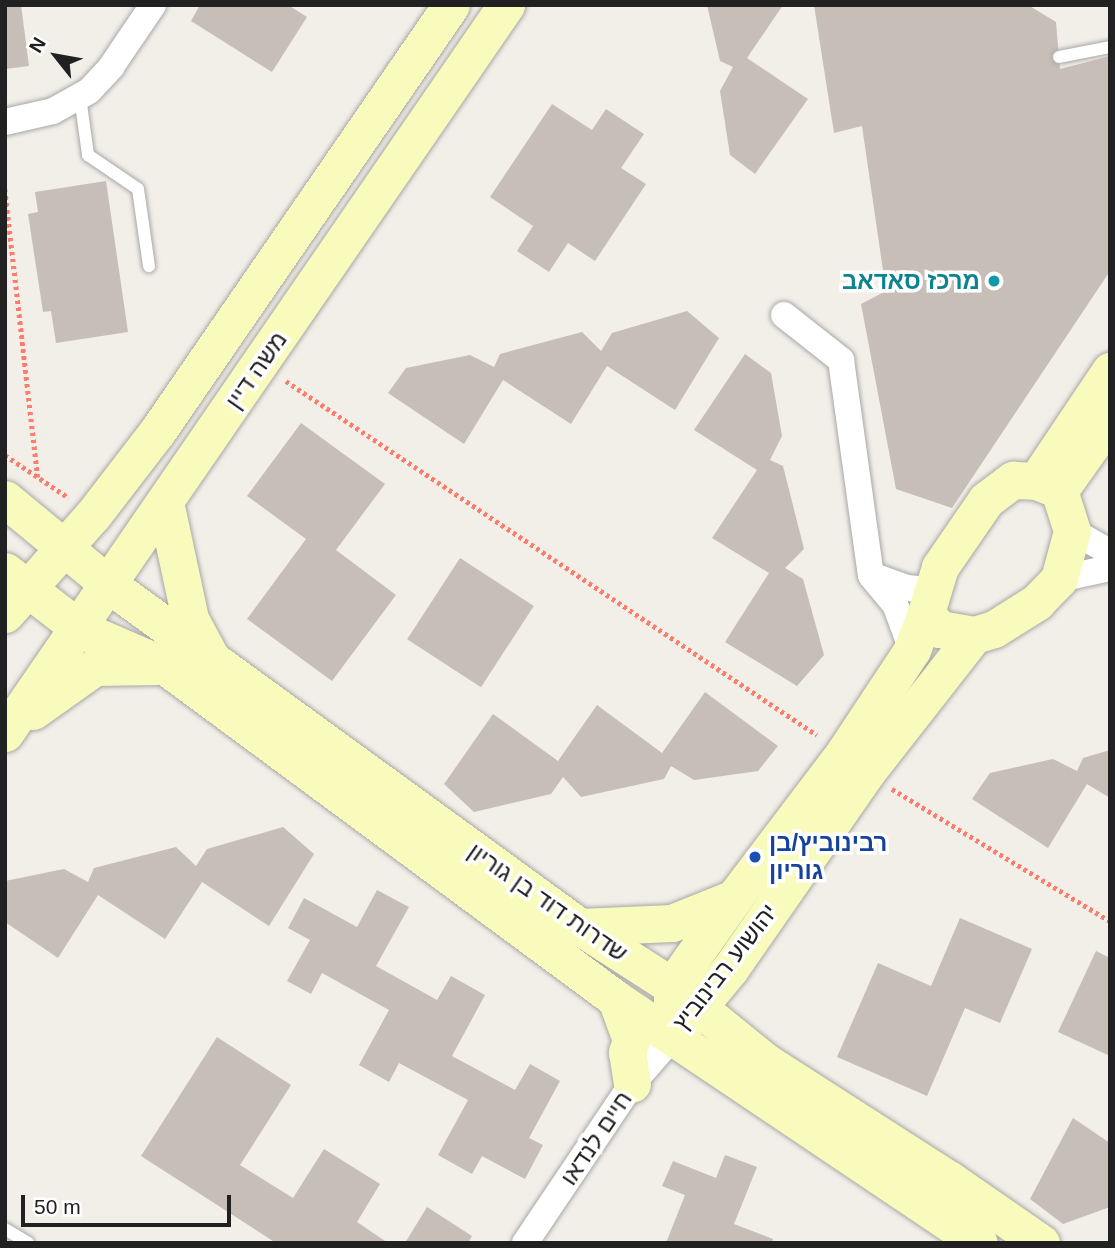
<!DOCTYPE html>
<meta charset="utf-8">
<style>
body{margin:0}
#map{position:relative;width:1115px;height:1248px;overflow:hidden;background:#f2eee8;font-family:Helvetica,"Noto Sans Hebrew",sans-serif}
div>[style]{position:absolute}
.building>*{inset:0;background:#c7beb7;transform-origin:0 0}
.path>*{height:4.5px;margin-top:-2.25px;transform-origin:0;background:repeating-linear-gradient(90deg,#fd7d6d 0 3.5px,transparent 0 7px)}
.roads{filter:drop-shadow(0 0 2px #a8a8a8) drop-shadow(0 0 2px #a8a8a8)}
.lane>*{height:12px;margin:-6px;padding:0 6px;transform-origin:6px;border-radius:6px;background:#fff}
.street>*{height:26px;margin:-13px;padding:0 13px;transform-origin:13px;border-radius:13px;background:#fff}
.secondary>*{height:37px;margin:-18.5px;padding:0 18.5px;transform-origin:18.5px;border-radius:18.5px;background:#f8fbbc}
.dots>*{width:19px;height:19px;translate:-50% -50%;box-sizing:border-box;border:4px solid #fff;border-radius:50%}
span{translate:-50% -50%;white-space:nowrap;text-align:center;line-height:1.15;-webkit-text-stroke:7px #fff;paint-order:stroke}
.culture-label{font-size:24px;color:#0d838f;font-weight:700}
.right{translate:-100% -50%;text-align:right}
.street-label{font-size:24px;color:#212121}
.transit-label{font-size:24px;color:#164399;font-weight:700}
.left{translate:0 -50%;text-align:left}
.frame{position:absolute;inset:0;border:7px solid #212121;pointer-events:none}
.north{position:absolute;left:21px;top:21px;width:70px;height:70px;-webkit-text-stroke:5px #fff;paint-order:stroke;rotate:301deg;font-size:19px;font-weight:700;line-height:28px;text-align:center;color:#212121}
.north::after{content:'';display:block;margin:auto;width:24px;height:32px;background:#212121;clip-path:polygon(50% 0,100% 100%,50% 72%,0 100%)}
.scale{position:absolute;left:21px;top:1195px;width:210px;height:32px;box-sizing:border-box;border:4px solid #212121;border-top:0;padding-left:9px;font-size:21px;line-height:24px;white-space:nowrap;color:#212121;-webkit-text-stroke:5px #fff;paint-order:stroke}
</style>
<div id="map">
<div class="building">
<i style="clip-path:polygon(5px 5px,21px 5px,29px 66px,5px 69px)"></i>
<i style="clip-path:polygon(200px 5px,288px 5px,307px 17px,272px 72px,191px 21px)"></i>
<i style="clip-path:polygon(707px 5px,783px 5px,747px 58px,808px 99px,755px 174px,730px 155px,720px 91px,733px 67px,720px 61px)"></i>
<i style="clip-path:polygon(814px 5px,1028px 5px,1056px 22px,1060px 69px,1110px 56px,1110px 271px,952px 508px,896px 489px,861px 304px,886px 291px,862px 126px,834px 133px)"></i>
<i style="clip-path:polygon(552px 104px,592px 130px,606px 109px,644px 134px,621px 168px,646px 184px,595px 261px,568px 243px,549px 272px,517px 251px,533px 226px,490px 197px)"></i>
<i style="clip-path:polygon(106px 181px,128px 332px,56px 343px,51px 311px,43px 312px,28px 214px,38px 212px,35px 192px)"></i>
<i style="clip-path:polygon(687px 311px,719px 338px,675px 410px,607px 366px,571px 424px,503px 380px,464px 444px,388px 393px,406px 368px,470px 355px,494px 367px,500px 354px,582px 332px,601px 351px,612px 333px)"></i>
<i style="clip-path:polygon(745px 354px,771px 373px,782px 436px,770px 460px,783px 466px,804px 549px,785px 568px,803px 579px,824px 655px,797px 686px,725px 642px,769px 573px,712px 538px,757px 470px,694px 430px)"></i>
<i style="clip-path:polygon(301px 423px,385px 484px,336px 550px,396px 595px,332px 681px,247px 619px,306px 539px,247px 496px)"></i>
<i style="left:460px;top:558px;width:88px;height:97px;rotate:33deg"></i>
<i style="clip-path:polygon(705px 692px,778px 746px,758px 771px,694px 780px,671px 766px,664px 779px,581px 797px,563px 777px,551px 794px,474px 812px,444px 784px,493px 714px,558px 761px,597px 705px,662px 753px)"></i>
<i style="clip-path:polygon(1110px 750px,1110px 798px,1087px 784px,1048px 848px,972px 799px,990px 773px,1053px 759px,1077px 771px,1083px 758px)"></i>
<i style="clip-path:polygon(283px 827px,314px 854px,269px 926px,202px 882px,165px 939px,98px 895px,58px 958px,5px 922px,5px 881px,64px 869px,88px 882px,94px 868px,176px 847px,196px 866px,207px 849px)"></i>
<i style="clip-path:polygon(377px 890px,409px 907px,376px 966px,437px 1000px,451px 976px,485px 995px,452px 1056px,515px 1090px,530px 1064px,560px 1081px,529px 1138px,543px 1145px,525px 1179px,482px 1156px,472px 1174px,438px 1155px,468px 1100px,399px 1063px,389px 1082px,359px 1065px,389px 1010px,322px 973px,311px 994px,287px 981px,310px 940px,288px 928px,304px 898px,357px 927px)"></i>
<i style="clip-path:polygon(960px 918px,1032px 949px,1000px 1023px,965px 1008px,927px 1096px,837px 1057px,878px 963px,931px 986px)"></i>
<i style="clip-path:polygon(1096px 951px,1110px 958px,1110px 1056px,1058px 1032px)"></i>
<i style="clip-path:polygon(217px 1037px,291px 1085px,240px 1165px,293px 1198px,324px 1149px,380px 1184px,357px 1222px,388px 1243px,276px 1243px,141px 1156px)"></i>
<i style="clip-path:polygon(1073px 1118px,1110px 1143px,1110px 1207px,1063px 1224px,1030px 1199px)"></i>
<i style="clip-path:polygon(725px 1155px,757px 1167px,734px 1224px,773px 1239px,772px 1243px,666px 1243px,685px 1195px,662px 1186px,673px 1161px,716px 1178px)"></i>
<i style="clip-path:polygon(427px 1207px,472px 1236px,468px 1243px,405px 1243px)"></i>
</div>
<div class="path">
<i style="left:5px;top:189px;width:290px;rotate:83.5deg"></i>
<i style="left:286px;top:381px;width:638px;rotate:33.69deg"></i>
<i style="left:5px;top:455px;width:77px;rotate:33.9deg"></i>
<i style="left:892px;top:789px;width:255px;rotate:31.2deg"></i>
</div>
<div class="roads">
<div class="lane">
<i style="left:1059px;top:57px;width:52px;rotate:-11.1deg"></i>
<i style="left:80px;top:97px;width:59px;rotate:82.1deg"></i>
<i style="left:88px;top:155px;width:60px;rotate:34.2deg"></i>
<i style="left:138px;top:189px;width:78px;rotate:81.9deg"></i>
<i style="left:5px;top:1229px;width:27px;rotate:31deg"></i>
</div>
<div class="street">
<i style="left:5px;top:122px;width:49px;rotate:-12.9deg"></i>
<i style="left:53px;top:111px;width:41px;rotate:-29.1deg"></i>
<i style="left:89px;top:91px;width:33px;rotate:-47deg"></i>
<i style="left:111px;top:67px;width:75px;rotate:-55.9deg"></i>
<i style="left:784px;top:315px;width:73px;rotate:38.3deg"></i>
<i style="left:841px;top:360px;width:217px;rotate:82.1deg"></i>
<i style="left:871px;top:575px;width:38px;rotate:20deg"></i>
<i style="left:907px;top:588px;width:24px;rotate:5deg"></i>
<i style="left:1072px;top:531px;width:43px;rotate:28.9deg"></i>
<i style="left:872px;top:577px;width:35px;rotate:50deg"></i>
<i style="left:895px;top:604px;width:49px;rotate:69.7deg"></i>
<i style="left:1059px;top:579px;width:52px;rotate:-12.2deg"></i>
<i style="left:525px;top:1243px;width:192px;rotate:-56.1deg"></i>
<i style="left:632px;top:1084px;width:61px;rotate:-49deg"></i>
</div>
<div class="secondary">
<i style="left:1013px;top:480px;width:23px;rotate:2deg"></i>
<i style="left:1036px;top:481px;width:25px;rotate:21deg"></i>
<i style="left:1059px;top:490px;width:43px;rotate:72.4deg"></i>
<i style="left:1072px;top:531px;width:50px;rotate:105.2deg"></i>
<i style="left:1059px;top:579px;width:32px;rotate:134deg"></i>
<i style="left:1037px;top:602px;width:51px;rotate:147.9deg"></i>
<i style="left:994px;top:629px;width:21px;rotate:163deg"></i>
<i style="left:974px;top:635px;width:36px;rotate:-170deg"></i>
<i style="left:939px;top:629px;width:21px;rotate:-129deg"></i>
<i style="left:926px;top:613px;width:48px;rotate:-73.1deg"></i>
<i style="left:940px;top:567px;width:81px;rotate:-55.5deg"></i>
<i style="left:986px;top:500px;width:34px;rotate:-37deg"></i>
<i style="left:1036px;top:481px;width:133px;rotate:-56.1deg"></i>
<i style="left:1064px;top:484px;width:80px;rotate:-54.7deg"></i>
<i style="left:5px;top:499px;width:134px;rotate:39.5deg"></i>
<i style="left:108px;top:584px;width:583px;rotate:36.01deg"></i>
<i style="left:580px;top:927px;width:109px;rotate:32.7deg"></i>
<i style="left:672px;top:986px;width:121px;rotate:39deg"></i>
<i style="left:766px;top:1062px;width:219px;rotate:32.7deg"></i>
<i style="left:950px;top:1180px;width:111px;rotate:34.7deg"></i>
<i style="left:165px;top:502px;width:120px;rotate:77.9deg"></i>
<i style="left:190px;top:619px;width:42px;rotate:61.6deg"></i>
<i style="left:5px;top:571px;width:95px;rotate:37.7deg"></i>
<i style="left:80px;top:629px;width:93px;rotate:23.5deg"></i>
<i style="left:165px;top:666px;width:561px;rotate:36.44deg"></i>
<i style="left:616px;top:999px;width:437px;rotate:33.9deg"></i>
<i style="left:5px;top:614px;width:132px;rotate:-48.4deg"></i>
<i style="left:93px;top:515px;width:105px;rotate:-52.4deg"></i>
<i style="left:157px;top:432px;width:518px;rotate:-55.45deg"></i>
<i style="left:33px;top:711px;width:76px;rotate:-35.4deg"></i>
<i style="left:95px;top:667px;width:62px;rotate:-0.9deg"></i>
<i style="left:5px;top:733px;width:884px;rotate:-55.46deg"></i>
<i style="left:580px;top:927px;width:92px;rotate:-2.5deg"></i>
<i style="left:672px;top:923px;width:67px;rotate:-22deg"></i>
<i style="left:616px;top:999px;width:44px;rotate:69.9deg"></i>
<i style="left:631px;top:1040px;width:13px;rotate:108deg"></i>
<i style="left:627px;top:1052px;width:32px;rotate:81deg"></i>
<i style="left:672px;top:1012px;width:26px;rotate:-90deg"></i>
<i style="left:672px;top:986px;width:108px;rotate:-54.8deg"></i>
<i style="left:734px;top:898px;width:182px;rotate:-52.8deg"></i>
<i style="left:844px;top:753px;width:123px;rotate:-56.6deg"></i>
<i style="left:912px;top:650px;width:40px;rotate:-69deg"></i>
<i style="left:682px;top:1027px;width:75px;rotate:-50.4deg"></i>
<i style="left:730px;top:969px;width:239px;rotate:-55.2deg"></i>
<i style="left:866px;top:773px;width:175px;rotate:-52deg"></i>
</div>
</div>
<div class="dots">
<i style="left:994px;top:281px;background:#0f9aa8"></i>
<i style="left:755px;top:857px;background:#1a4fb4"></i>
</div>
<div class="culture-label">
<span class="right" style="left:980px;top:281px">מרכז סאדאב</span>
</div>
<div class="street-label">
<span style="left:256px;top:370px;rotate:-55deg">משה דיין</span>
<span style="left:548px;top:902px;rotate:35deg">שדרות דוד בן גוריון</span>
<span style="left:725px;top:967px;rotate:-52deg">יהושוע רבינוביץ</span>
<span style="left:596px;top:1138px;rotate:-56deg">חיים לנדאו</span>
</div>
<div class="transit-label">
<span class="left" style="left:769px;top:857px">רבינוביץ/בן<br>גוריון</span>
</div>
<div class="frame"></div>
<div class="north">N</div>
<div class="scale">50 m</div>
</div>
